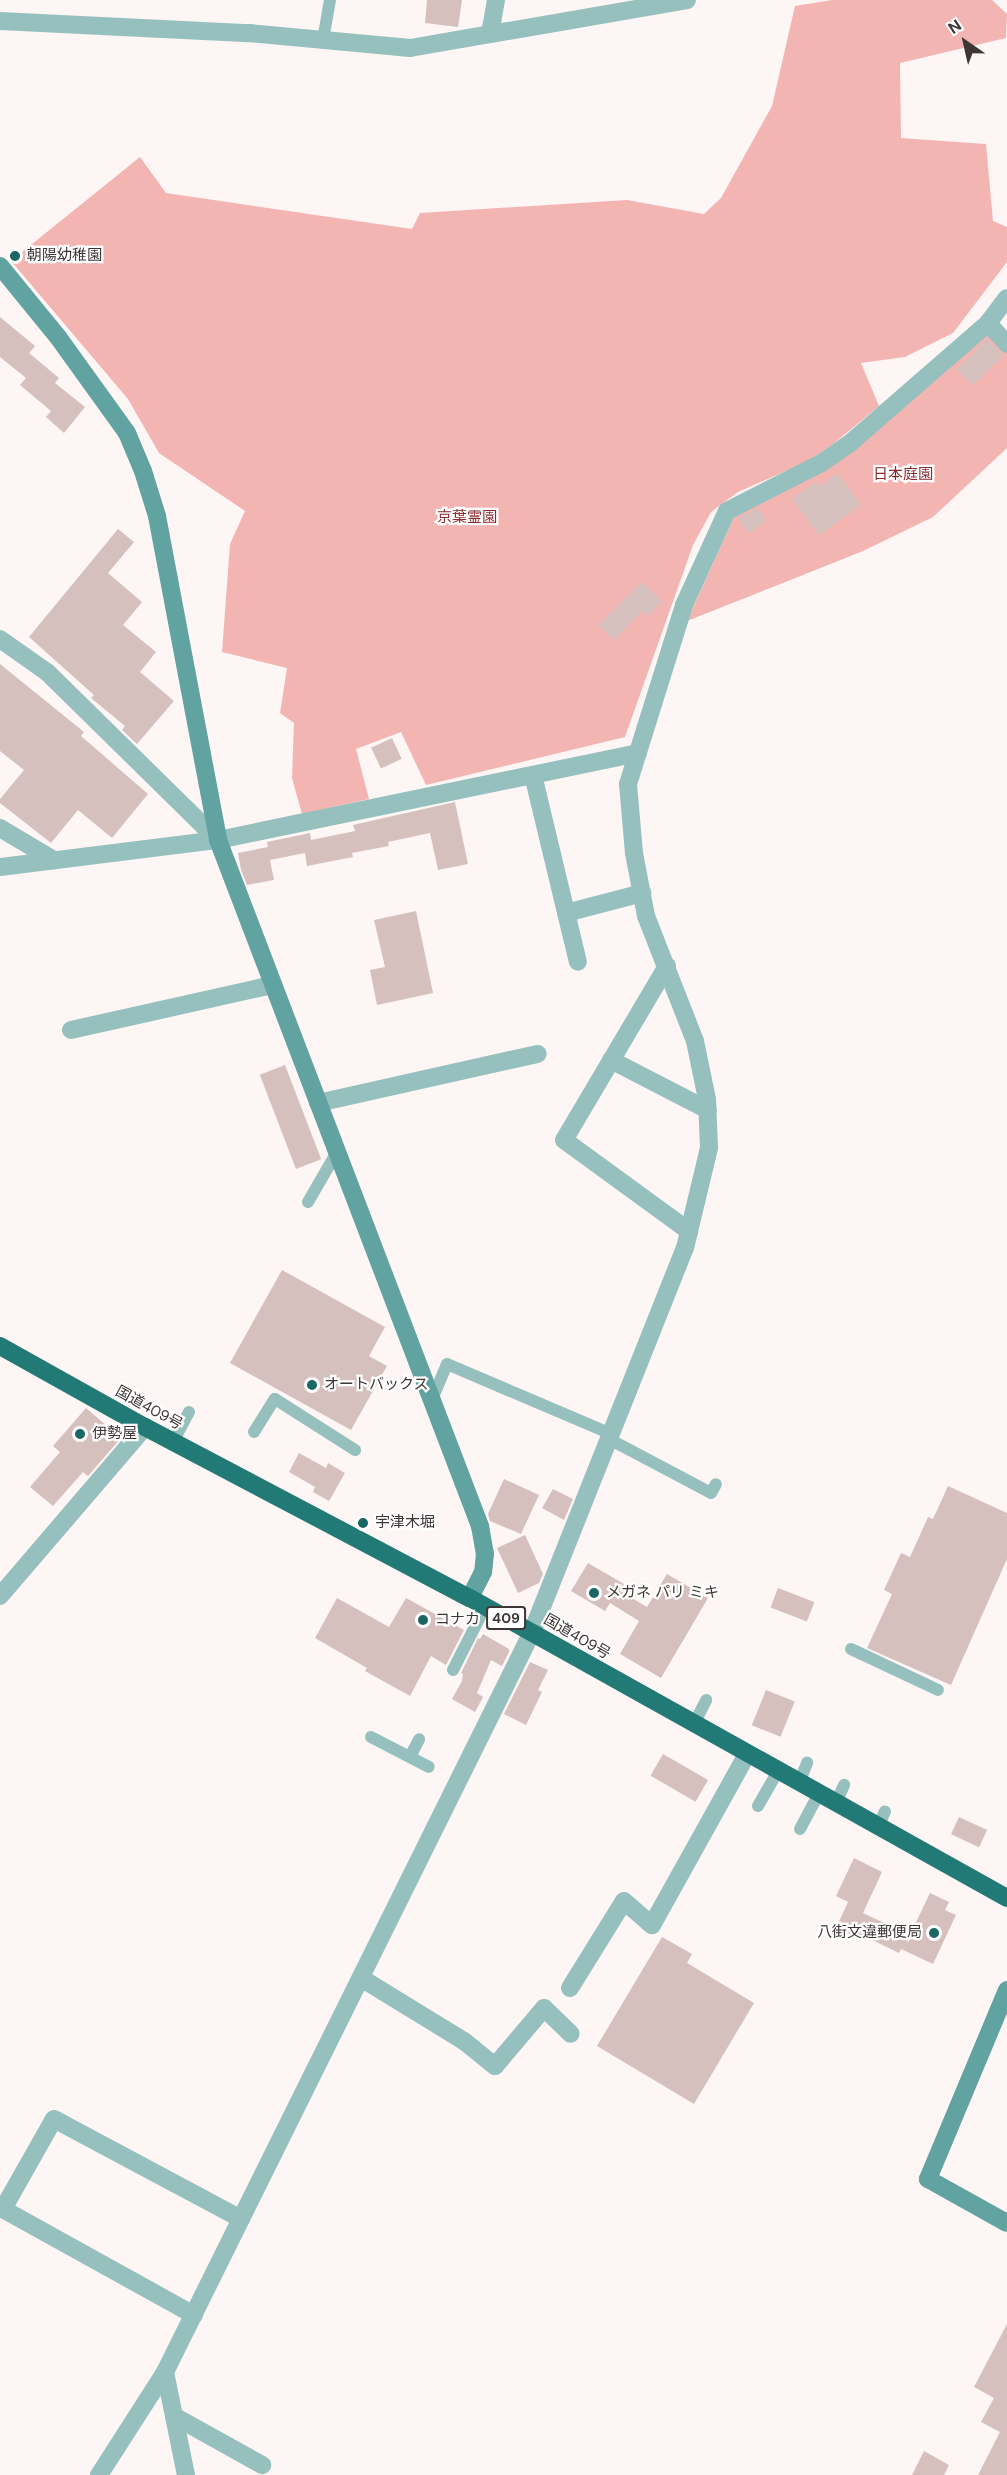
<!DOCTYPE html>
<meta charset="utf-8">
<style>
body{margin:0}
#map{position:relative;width:1007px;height:2475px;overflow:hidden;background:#fef5f5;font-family:"DM Sans","Noto Sans JP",sans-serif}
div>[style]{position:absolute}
.green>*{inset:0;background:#f3b5b2}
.building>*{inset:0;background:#d6c0be;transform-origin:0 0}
.lane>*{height:12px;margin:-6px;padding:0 6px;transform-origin:6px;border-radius:6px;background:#95c0bd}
.street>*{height:18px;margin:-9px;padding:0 9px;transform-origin:9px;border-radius:9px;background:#95c0bd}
.secondary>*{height:18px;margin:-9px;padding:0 9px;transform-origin:9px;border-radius:9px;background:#61a3a1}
.highway>*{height:18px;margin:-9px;padding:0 9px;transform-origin:9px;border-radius:9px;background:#227a77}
.dots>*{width:16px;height:16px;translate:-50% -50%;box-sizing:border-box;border:3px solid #fff;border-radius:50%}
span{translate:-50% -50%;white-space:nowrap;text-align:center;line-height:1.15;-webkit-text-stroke:4.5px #fff;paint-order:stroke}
.shield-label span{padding:2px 4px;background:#fff;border:2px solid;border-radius:4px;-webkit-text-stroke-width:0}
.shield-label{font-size:14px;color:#3e3535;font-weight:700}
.poi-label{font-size:15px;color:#3e3535}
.left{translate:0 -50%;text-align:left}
.right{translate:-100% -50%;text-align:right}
.park-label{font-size:15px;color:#8a2a2e}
.street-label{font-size:15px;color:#3e3535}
.north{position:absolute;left:935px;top:12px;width:60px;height:60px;-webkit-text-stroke:4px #fff;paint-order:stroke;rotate:326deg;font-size:16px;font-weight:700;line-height:24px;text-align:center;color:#3e3535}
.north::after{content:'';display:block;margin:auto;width:21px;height:27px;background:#3e3535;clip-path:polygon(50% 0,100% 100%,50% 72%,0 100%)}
</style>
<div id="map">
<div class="green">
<i style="clip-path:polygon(832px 0,992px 0,1007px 14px,1006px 38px,900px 63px,901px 138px,986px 144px,993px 221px,1007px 227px,1007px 262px,953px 333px,905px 357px,861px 363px,879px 406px,827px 449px,804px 463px,738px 492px,711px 512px,693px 545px,625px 737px,426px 785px,401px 732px,356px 749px,369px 799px,302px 814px,292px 778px,294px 723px,280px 713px,287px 668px,222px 652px,230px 544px,245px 511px,159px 453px,128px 399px,11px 261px,140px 157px,166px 193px,412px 229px,420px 213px,627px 200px,704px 214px,721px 198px,772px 106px,795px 6px)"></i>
<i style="clip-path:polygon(989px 331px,1007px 352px,1007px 448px,933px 517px,863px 551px,687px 621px,734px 517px,772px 492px)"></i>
</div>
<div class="building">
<i style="clip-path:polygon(427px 0,462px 0,458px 27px,425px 23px)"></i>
<i style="clip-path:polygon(0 317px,35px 346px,29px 353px,59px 378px,55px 383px,85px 407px,64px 433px,46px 417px,51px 411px,20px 385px,26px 378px,0 357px)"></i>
<i style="left:987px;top:339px;width:23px;height:43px;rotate:45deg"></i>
<i style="clip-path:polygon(838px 473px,861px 505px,819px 535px,792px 499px,816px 481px,820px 486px)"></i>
<i style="clip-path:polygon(758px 508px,766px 521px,749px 533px,738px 518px)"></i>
<i style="clip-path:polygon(118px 529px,134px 542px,108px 573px,142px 602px,123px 625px,156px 652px,140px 672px,174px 701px,137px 744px,122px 730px,125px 726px,91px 698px,94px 695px,29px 637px)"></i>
<i style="clip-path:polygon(642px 582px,662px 601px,647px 616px,642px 611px,614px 640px,598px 625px)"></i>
<i style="clip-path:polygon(0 664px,84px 732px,81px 736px,148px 794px,112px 838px,78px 810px,51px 843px,0 803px,0 799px,24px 770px,0 751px)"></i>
<i style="left:392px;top:738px;width:23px;height:23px;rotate:65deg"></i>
<i style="clip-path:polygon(455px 802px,468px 864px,438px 870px,430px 833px,388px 842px,389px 846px,352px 853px,353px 857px,307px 866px,305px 853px,270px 860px,274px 880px,247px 885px,241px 870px,238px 853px,268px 847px,267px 842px,310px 833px,311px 840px,355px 831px,353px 825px)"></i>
<i style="clip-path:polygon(416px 911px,433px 993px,377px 1005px,370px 970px,385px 967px,374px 920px)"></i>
<i style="left:285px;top:1065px;width:101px;height:27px;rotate:69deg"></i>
<i style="clip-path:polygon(282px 1270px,385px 1327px,369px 1356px,387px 1366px,351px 1430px,230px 1363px)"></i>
<i style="clip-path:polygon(86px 1408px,121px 1438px,88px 1476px,83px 1472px,53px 1506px,30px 1487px,60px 1452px,53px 1446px)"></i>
<i style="clip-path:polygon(299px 1453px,326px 1468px,328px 1463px,345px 1473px,329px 1501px,313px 1492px,315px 1487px,289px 1472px)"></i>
<i style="clip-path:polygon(504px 1479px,539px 1495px,521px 1534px,490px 1521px,488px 1514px)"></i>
<i style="clip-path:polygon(948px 1486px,1007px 1513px,1007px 1559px,951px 1685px,867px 1648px,892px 1594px,884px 1590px,901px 1553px,910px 1557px,928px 1517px,933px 1519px)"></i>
<i style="clip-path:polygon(553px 1489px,573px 1499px,564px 1520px,542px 1508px)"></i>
<i style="clip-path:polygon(525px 1535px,543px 1574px,539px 1583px,518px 1593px,497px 1548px)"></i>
<i style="clip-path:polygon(588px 1563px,624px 1584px,620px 1591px,647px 1607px,667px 1574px,708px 1598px,661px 1678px,620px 1654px,639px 1621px,610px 1603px,605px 1611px,571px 1591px)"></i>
<i style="left:778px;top:1588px;width:39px;height:21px;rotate:21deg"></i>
<i style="clip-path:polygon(337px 1598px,389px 1627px,406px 1598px,464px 1630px,446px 1665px,431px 1656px,410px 1696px,365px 1671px,367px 1668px,315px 1638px)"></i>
<i style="clip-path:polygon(483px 1634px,509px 1649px,509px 1652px,502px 1666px,491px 1660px,477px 1693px,483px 1697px,475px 1712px,452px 1699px,462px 1681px,463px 1674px,461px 1673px,478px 1638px,480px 1639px)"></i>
<i style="clip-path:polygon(530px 1662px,548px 1670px,538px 1690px,542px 1692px,526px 1725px,504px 1714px)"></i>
<i style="left:766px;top:1690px;width:31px;height:38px;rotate:22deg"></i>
<i style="left:663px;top:1754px;width:52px;height:25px;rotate:30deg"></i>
<i style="left:959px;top:1817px;width:31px;height:19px;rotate:25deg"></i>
<i style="clip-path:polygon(854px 1858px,882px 1872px,863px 1913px,910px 1935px,930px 1893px,949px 1902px,945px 1910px,956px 1915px,933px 1964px,901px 1949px,899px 1953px,862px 1935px,860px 1939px,836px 1928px,848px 1902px,836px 1896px)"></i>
<i style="clip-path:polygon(662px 1937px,692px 1954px,687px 1963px,754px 2003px,694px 2104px,597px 2046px)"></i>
<i style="clip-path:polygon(1007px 2324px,1007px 2475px,978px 2475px,1000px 2432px,981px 2422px,994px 2398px,974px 2387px)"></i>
<i style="clip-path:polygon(924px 2451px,949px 2465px,944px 2475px,912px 2475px)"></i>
</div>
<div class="lane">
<i style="left:323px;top:40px;width:41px;rotate:-80.1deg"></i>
<i style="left:308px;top:1202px;width:58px;rotate:-59.9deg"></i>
<i style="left:431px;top:1402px;width:41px;rotate:-67.2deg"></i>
<i style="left:447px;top:1364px;width:178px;rotate:23.1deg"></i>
<i style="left:254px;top:1432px;width:39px;rotate:-58deg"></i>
<i style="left:275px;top:1399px;width:95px;rotate:32.5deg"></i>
<i style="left:609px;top:1439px;width:115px;rotate:27.9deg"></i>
<i style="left:711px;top:1493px;width:10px;rotate:-61deg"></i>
<i style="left:173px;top:1442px;width:34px;rotate:-62deg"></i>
<i style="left:851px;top:1649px;width:96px;rotate:25.2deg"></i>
<i style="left:453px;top:1670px;width:71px;rotate:-63.1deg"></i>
<i style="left:694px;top:1724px;width:27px;rotate:-63deg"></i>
<i style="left:371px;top:1737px;width:65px;rotate:27.3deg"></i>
<i style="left:410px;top:1757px;width:20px;rotate:-63deg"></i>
<i style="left:799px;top:1783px;width:22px;rotate:-68deg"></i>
<i style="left:836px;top:1803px;width:20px;rotate:-66deg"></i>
<i style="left:758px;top:1806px;width:40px;rotate:-60.3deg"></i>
<i style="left:878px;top:1827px;width:17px;rotate:-66deg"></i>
<i style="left:800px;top:1829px;width:40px;rotate:-62deg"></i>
</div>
<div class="street">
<i style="left:0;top:21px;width:249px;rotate:2.8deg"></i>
<i style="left:249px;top:33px;width:162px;rotate:5.3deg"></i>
<i style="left:410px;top:48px;width:281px;rotate:-9.8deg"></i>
<i style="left:490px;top:34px;width:35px;rotate:-80deg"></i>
<i style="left:988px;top:323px;width:28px;rotate:48deg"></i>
<i style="left:0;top:639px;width:57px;rotate:35.1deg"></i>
<i style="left:47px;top:672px;width:240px;rotate:44.5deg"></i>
<i style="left:533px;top:775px;width:192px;rotate:76.5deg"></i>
<i style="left:0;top:828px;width:63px;rotate:30.7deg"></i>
<i style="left:0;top:867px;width:220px;rotate:-7.1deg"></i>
<i style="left:218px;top:840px;width:429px;rotate:-11.7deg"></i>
<i style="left:566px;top:913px;width:79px;rotate:-14.7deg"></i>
<i style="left:667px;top:966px;width:202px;rotate:120.6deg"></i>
<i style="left:564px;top:1140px;width:155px;rotate:36.1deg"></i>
<i style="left:71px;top:1030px;width:207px;rotate:-12.6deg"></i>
<i style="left:611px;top:1060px;width:109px;rotate:27.3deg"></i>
<i style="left:318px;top:1103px;width:225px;rotate:-12.6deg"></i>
<i style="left:0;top:1596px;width:223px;rotate:-49.4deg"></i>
<i style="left:361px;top:1978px;width:121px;rotate:31.5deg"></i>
<i style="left:464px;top:2041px;width:40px;rotate:39deg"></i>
<i style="left:495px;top:2066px;width:76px;rotate:-49.8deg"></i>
<i style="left:544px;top:2008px;width:37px;rotate:44deg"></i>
<i style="left:570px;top:1988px;width:102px;rotate:-58.2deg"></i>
<i style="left:624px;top:1901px;width:37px;rotate:41deg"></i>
<i style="left:652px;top:1925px;width:196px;rotate:-60.9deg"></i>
<i style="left:194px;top:2315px;width:218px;rotate:-151deg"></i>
<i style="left:3px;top:2209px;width:103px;rotate:-60.5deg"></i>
<i style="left:54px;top:2119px;width:212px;rotate:28.1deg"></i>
<i style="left:165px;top:2372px;width:105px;rotate:78.5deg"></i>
<i style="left:174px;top:2416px;width:101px;rotate:29.1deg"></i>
<i style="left:99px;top:2475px;width:122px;rotate:-57.3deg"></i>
<i style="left:165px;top:2372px;width:826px;rotate:-63.62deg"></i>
<i style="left:532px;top:1632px;width:413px;rotate:-68.3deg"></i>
<i style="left:685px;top:1248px;width:103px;rotate:-76.5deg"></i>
<i style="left:709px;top:1148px;width:49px;rotate:-92.3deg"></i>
<i style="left:707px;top:1099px;width:59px;rotate:-101.7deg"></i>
<i style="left:695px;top:1041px;width:134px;rotate:-111.4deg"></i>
<i style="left:646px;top:916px;width:64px;rotate:-100.8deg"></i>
<i style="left:634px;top:853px;width:69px;rotate:-95deg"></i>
<i style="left:628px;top:784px;width:188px;rotate:-72.6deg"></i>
<i style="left:684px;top:605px;width:103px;rotate:-65.4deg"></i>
<i style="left:727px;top:511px;width:108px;rotate:-27deg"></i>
<i style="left:823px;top:462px;width:32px;rotate:-35deg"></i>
<i style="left:849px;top:444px;width:184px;rotate:-41deg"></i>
<i style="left:988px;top:323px;width:31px;rotate:-53deg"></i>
</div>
<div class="secondary">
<i style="left:0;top:266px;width:92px;rotate:50.8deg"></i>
<i style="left:58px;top:337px;width:118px;rotate:54.3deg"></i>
<i style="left:127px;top:433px;width:41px;rotate:67.2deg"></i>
<i style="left:143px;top:471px;width:47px;rotate:72.7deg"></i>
<i style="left:157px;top:516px;width:330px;rotate:79.3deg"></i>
<i style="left:218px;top:840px;width:734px;rotate:69.1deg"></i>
<i style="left:480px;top:1526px;width:28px;rotate:80deg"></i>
<i style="left:485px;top:1554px;width:18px;rotate:96deg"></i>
<i style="left:483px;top:1572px;width:29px;rotate:117deg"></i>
<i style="left:1007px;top:1990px;width:205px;rotate:112.7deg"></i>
<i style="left:928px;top:2179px;width:90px;rotate:29.1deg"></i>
</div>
<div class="highway">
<i style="left:0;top:1346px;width:166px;rotate:29.2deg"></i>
<i style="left:145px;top:1427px;width:367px;rotate:27.8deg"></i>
<i style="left:470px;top:1598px;width:615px;rotate:29.19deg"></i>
</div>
<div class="dots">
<i style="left:15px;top:256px;background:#196664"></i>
<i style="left:312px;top:1385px;background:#196664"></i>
<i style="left:80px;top:1434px;background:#196664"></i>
<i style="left:363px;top:1523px;background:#196664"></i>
<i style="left:594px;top:1593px;background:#196664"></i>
<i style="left:423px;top:1620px;background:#196664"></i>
<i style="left:934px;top:1933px;background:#196664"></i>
</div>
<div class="shield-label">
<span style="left:506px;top:1618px">409</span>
</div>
<div class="poi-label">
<span class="left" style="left:27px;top:256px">朝陽幼稚園</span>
<span class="left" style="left:324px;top:1385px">オートバックス</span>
<span class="left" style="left:92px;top:1434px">伊勢屋</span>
<span class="left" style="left:375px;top:1523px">宇津木堀</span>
<span class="left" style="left:606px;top:1593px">メガネ パリ ミキ</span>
<span class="left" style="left:435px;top:1620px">コナカ</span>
<span class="right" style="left:922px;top:1933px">八街文違郵便局</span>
</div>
<div class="park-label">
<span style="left:903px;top:475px">日本庭園</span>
<span style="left:467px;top:518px">京葉霊園</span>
</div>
<div class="street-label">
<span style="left:149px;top:1408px;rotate:29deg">国道409号</span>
<span style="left:577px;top:1637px;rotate:30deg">国道409号</span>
</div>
<div class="north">N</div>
</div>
